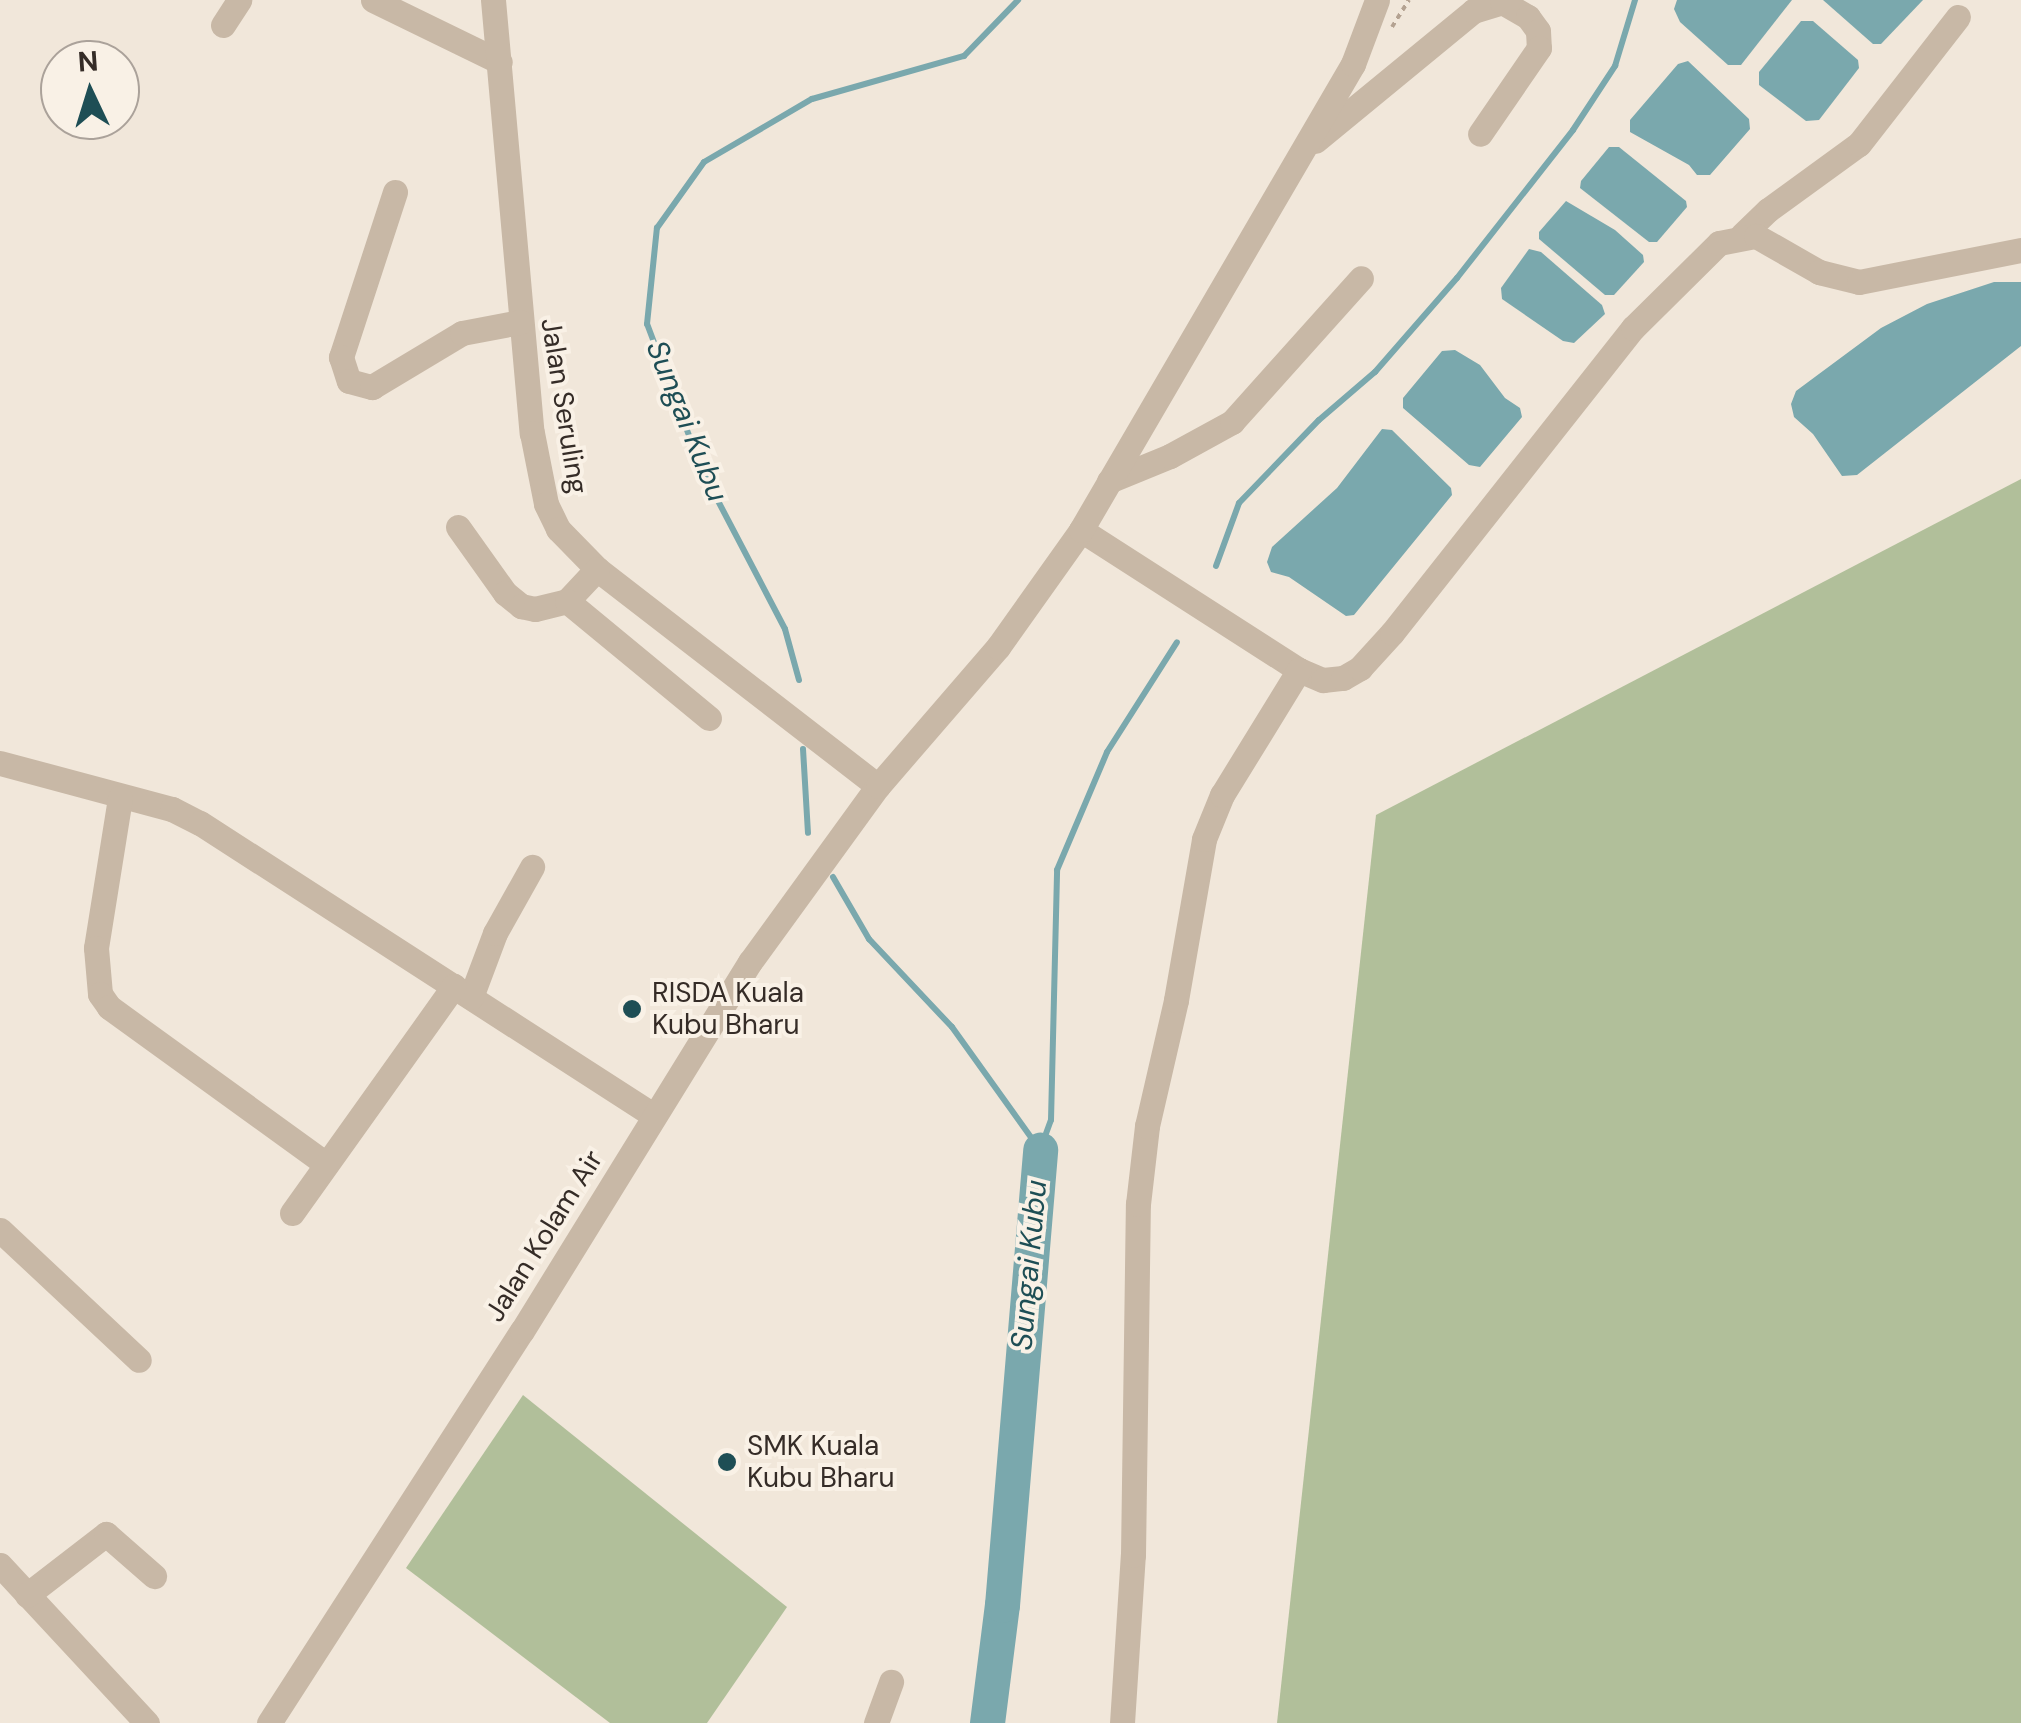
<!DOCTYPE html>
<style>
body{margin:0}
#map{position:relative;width:2021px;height:1723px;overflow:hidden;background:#f1e7da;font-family:"DM Sans",sans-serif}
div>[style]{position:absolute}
.green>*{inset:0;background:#b1bf9a}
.water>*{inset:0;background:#7aa8ad}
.stream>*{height:6px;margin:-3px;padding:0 3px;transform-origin:3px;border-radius:3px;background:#7aa8ad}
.river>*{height:35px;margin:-17.5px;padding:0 17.5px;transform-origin:17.5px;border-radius:17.5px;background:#7aa8ad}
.path>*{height:4px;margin-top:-2px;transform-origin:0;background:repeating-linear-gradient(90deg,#b4a291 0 5px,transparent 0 10px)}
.minor>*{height:25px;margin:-12.5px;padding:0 12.5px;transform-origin:12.5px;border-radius:12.5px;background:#c8b8a6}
.dots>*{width:28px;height:28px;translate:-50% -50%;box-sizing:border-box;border:5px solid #f9f1e6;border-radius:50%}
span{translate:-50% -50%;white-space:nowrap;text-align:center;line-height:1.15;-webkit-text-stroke:8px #f9f1e6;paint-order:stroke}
.street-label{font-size:28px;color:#352c27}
.poi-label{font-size:28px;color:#352c27}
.left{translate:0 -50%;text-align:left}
.water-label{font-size:30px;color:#1e4e55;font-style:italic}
.north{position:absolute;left:40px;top:40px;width:100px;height:100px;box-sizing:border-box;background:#f9f1e6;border:2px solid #aba29a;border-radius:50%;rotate:356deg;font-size:28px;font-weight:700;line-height:40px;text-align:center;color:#352c27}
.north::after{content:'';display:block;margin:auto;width:35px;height:45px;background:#1e4e55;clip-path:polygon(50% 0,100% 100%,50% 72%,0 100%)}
</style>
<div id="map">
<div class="green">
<i style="clip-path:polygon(2021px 479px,2021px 1723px,1277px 1723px,1376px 815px)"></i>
<i style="clip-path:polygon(523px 1395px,787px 1607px,707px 1723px,610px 1723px,406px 1568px)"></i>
</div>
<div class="water">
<i style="clip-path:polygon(1677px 0,1792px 0,1741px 65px,1728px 65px,1680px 22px,1674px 9px)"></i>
<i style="clip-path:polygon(1823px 0,1923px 0,1881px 44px,1873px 44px)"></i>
<i style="clip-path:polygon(1801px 21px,1813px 21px,1858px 60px,1859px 68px,1819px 120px,1806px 121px,1759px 85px,1759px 72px)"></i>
<i style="clip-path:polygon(1688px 61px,1749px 119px,1750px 129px,1710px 175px,1697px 175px,1689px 165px,1630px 132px,1630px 120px,1678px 64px)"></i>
<i style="clip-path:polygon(1609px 147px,1619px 147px,1686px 201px,1687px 207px,1657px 242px,1649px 242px,1580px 188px,1581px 181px)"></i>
<i style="clip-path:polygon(1566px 201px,1615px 230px,1643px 255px,1644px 262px,1614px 295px,1605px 295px,1539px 239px,1539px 232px)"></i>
<i style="clip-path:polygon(1529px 249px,1541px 252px,1602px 305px,1605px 314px,1574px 343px,1563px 341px,1502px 299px,1501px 288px)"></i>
<i style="clip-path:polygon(1994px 282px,2021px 282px,2021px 346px,1857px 475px,1842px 476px,1813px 434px,1794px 417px,1791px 404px,1796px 391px,1881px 328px,1927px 304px)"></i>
<i style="clip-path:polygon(1455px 350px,1480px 365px,1505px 398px,1520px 408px,1522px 417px,1480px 467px,1469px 465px,1403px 408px,1403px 398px,1442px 351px)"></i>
<i style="clip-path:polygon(1382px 429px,1392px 430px,1451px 488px,1452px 495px,1354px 615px,1346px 616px,1289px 577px,1271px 572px,1267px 562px,1272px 547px,1337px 488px)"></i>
</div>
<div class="stream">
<i style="left:1216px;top:566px;width:67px;rotate:-69.9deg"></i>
<i style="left:1239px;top:503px;width:115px;rotate:-46.1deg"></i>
<i style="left:1319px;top:420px;width:74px;rotate:-40.6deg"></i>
<i style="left:1375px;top:372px;width:125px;rotate:-48.9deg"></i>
<i style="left:1457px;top:278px;width:188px;rotate:-51.9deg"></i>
<i style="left:1573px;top:130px;width:77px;rotate:-56.7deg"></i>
<i style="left:1615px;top:66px;width:69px;rotate:-73.1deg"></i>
<i style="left:799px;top:680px;width:53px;rotate:-105.4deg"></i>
<i style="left:785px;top:629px;width:179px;rotate:-117.6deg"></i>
<i style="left:702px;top:470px;width:156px;rotate:-110.6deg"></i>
<i style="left:647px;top:324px;width:97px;rotate:-84.1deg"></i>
<i style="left:657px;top:228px;width:81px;rotate:-54.5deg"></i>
<i style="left:704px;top:162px;width:125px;rotate:-30.3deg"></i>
<i style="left:812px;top:99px;width:158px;rotate:-15.8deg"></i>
<i style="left:964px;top:56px;width:78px;rotate:-46deg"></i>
<i style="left:803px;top:749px;width:84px;rotate:86.6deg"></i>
<i style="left:833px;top:877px;width:72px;rotate:59.9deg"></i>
<i style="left:869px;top:939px;width:121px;rotate:46.7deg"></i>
<i style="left:952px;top:1027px;width:151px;rotate:54.4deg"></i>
<i style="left:1040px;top:1150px;width:32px;rotate:-70deg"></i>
<i style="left:1051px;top:1120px;width:250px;rotate:-88.6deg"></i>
<i style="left:1057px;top:870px;width:128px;rotate:-67deg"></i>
<i style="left:1107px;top:752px;width:130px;rotate:-57.5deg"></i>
</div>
<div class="river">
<i style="left:987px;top:1723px;width:119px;rotate:-82.8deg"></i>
<i style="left:1002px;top:1605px;width:457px;rotate:-85.2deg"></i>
</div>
<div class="path">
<i style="left:1392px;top:27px;width:32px;rotate:-58deg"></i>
</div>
<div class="minor">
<i style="left:373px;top:0;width:141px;rotate:26deg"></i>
<i style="left:493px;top:0;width:435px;rotate:84.9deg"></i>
<i style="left:532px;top:433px;width:72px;rotate:78.8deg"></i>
<i style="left:546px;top:504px;width:28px;rotate:64deg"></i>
<i style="left:558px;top:529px;width:56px;rotate:45.7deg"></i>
<i style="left:597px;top:569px;width:355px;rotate:37.7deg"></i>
<i style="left:223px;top:25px;width:30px;rotate:-57deg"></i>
<i style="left:1315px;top:141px;width:205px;rotate:-39.4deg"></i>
<i style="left:1473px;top:11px;width:30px;rotate:-17deg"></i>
<i style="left:1502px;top:2px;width:30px;rotate:30deg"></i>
<i style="left:1528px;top:17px;width:17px;rotate:54deg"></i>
<i style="left:1538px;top:31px;width:17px;rotate:87deg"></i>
<i style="left:1539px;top:48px;width:104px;rotate:124.5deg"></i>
<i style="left:395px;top:192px;width:174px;rotate:108.1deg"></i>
<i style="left:341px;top:357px;width:25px;rotate:72deg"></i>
<i style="left:349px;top:381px;width:24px;rotate:15deg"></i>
<i style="left:372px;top:387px;width:105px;rotate:-31deg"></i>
<i style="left:462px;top:333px;width:59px;rotate:-10.7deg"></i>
<i style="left:1742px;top:235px;width:36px;rotate:-44deg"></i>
<i style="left:1768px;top:210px;width:112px;rotate:-36deg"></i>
<i style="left:1859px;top:144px;width:161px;rotate:-52.1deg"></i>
<i style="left:1109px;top:481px;width:66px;rotate:-22.3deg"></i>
<i style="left:1170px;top:456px;width:71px;rotate:-28.7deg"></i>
<i style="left:1232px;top:422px;width:193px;rotate:-48.1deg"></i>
<i style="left:458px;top:527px;width:81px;rotate:54.5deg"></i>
<i style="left:505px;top:593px;width:21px;rotate:39deg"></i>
<i style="left:521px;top:606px;width:14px;rotate:12deg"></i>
<i style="left:535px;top:609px;width:33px;rotate:-14deg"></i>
<i style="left:567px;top:601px;width:44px;rotate:-46.8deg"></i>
<i style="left:1081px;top:530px;width:259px;rotate:32.7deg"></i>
<i style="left:1299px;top:670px;width:26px;rotate:23deg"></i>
<i style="left:1323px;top:680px;width:20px;rotate:-6deg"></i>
<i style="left:1343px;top:678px;width:20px;rotate:-30deg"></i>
<i style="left:1360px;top:668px;width:47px;rotate:-47.6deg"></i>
<i style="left:1392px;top:633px;width:389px;rotate:-51.7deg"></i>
<i style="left:1633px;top:328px;width:121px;rotate:-44.7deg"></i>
<i style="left:1719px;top:243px;width:38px;rotate:-11deg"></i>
<i style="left:1756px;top:236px;width:73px;rotate:29.7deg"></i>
<i style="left:1819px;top:272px;width:41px;rotate:14deg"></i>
<i style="left:1859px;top:282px;width:165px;rotate:-11.2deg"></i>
<i style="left:567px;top:601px;width:184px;rotate:39.5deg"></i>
<i style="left:0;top:763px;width:178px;rotate:15deg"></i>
<i style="left:172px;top:809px;width:31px;rotate:27deg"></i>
<i style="left:200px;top:823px;width:539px;rotate:32.81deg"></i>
<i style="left:120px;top:798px;width:152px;rotate:99.1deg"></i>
<i style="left:96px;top:948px;width:46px;rotate:85deg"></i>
<i style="left:100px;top:994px;width:16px;rotate:55deg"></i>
<i style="left:109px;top:1007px;width:268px;rotate:35.9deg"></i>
<i style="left:471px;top:997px;width:68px;rotate:-69.4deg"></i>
<i style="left:495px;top:933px;width:76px;rotate:-60.7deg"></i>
<i style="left:292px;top:1213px;width:279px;rotate:-54.5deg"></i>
<i style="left:0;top:1230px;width:190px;rotate:43.1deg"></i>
<i style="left:0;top:1565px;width:216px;rotate:47.1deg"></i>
<i style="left:27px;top:1595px;width:100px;rotate:-37.7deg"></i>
<i style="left:106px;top:1534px;width:64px;rotate:41.2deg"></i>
<i style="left:269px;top:1723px;width:467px;rotate:-57.2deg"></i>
<i style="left:522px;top:1331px;width:434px;rotate:-58.3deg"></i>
<i style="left:750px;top:962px;width:218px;rotate:-54deg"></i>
<i style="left:878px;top:786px;width:184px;rotate:-49.2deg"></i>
<i style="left:998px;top:647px;width:143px;rotate:-54.6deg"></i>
<i style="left:1081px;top:530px;width:540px;rotate:-59.73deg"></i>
<i style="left:1353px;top:64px;width:68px;rotate:-69.4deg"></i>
<i style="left:876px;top:1723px;width:44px;rotate:-69.9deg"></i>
<i style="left:1122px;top:1723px;width:168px;rotate:-86.3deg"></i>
<i style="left:1133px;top:1555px;width:351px;rotate:-89.2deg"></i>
<i style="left:1138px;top:1204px;width:79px;rotate:-83.4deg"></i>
<i style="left:1147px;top:1126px;width:129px;rotate:-77deg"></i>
<i style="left:1176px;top:1000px;width:163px;rotate:-80.1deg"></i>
<i style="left:1204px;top:839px;width:48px;rotate:-67.8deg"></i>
<i style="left:1222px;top:795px;width:147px;rotate:-58.4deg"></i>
</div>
<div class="dots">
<i style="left:632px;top:1009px;background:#1e4e55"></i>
<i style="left:727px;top:1462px;background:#1e4e55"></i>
</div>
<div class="street-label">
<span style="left:564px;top:406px;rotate:81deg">Jalan Seruling</span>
<span style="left:544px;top:1236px;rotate:-58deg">Jalan Kolam Air</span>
</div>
<div class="poi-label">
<span class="left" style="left:652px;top:1009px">RISDA Kuala<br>Kubu Bharu</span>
<span class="left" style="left:747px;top:1462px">SMK Kuala<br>Kubu Bharu</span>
</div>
<div class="water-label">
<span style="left:687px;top:421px;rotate:68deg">Sungai Kubu</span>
<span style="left:1029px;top:1265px;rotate:-85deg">Sungai Kubu</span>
</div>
<div class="north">N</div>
</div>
